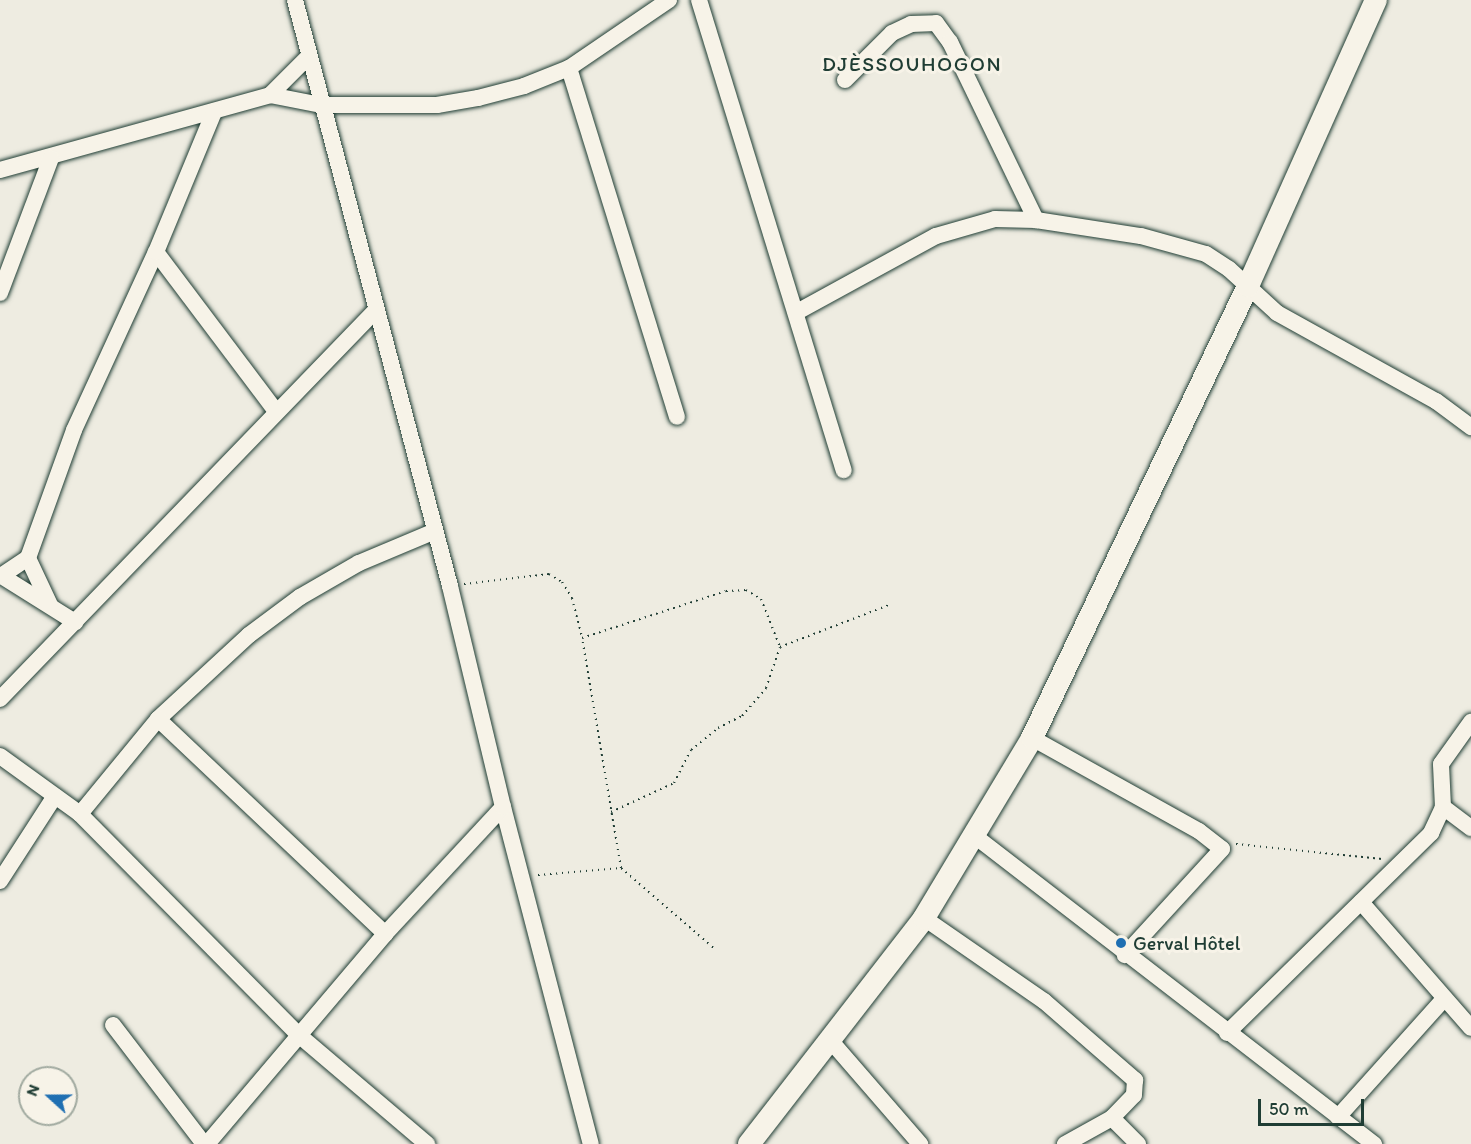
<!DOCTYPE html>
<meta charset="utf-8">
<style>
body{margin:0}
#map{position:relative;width:1471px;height:1144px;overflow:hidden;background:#eeece1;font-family:Itim,sans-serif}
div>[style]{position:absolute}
.path>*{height:2px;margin-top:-1px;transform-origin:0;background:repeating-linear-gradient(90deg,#1f3d34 0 1.5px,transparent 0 6px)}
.roads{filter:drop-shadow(0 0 2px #1f3d34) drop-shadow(0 0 2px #1f3d34)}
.street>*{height:16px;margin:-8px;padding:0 8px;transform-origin:8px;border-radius:8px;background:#f7f3e8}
.secondary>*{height:22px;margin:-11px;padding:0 11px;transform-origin:11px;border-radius:11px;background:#f7f3e8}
.dots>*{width:16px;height:16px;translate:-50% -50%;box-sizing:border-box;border:3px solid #f7f3e8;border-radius:50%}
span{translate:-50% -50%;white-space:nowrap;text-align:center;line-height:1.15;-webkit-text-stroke:6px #f7f3e8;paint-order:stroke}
.poi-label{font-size:20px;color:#1f3d34}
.left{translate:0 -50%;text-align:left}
.neighbourhood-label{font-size:21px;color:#1f3d34;letter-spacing:1.5px}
.north{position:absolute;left:18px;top:1066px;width:60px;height:60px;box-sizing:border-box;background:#f7f3e8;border:2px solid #a1aaa0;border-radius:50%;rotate:291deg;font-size:16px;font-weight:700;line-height:24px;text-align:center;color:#1f3d34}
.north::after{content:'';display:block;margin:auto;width:21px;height:27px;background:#1f6fb2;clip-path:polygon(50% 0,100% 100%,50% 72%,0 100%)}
.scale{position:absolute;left:1258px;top:1099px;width:106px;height:27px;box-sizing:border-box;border:3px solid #1f3d34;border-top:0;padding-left:8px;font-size:18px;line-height:21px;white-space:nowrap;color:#1f3d34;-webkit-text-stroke:4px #f7f3e8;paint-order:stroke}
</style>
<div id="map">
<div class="path">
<i style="left:464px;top:584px;width:86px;rotate:-6.7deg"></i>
<i style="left:549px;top:574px;width:15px;rotate:32deg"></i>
<i style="left:562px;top:582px;width:19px;rotate:58deg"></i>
<i style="left:572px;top:598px;width:40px;rotate:75.6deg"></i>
<i style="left:611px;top:812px;width:69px;rotate:-24.7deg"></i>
<i style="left:674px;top:783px;width:37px;rotate:-63deg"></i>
<i style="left:691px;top:750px;width:35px;rotate:-39deg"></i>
<i style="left:718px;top:728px;width:27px;rotate:-27deg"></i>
<i style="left:742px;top:716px;width:37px;rotate:-49deg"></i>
<i style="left:766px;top:688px;width:43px;rotate:-71.1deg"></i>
<i style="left:1236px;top:844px;width:147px;rotate:5.9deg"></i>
<i style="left:621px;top:868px;width:124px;rotate:40.8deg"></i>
<i style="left:538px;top:875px;width:83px;rotate:-4.8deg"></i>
<i style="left:621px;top:868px;width:233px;rotate:-99.6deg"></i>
<i style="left:582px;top:638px;width:151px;rotate:-18.1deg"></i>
<i style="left:726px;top:591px;width:20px;rotate:-3deg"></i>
<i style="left:746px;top:590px;width:17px;rotate:31deg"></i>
<i style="left:761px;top:599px;width:52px;rotate:68.4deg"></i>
<i style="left:780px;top:647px;width:117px;rotate:-21.1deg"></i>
</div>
<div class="roads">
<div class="street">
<i style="left:699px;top:0;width:492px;rotate:72.9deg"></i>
<i style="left:569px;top:68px;width:365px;rotate:72.8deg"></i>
<i style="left:845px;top:80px;width:66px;rotate:-45deg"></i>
<i style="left:892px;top:33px;width:21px;rotate:-25deg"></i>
<i style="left:911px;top:24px;width:25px;rotate:-2deg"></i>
<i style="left:936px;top:23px;width:24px;rotate:54deg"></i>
<i style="left:950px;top:42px;width:198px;rotate:64.2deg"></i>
<i style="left:270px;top:95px;width:54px;rotate:-45deg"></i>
<i style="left:0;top:170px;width:280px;rotate:-15.5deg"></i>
<i style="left:270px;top:95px;width:52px;rotate:11.1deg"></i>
<i style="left:321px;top:105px;width:116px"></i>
<i style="left:437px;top:105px;width:42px;rotate:-9.7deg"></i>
<i style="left:478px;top:98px;width:48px;rotate:-14.6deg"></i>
<i style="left:524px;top:86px;width:48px;rotate:-21.8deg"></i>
<i style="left:569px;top:68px;width:121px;rotate:-34.2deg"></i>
<i style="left:156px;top:252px;width:199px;rotate:53deg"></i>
<i style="left:0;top:293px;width:144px;rotate:-69.3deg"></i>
<i style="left:797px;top:312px;width:158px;rotate:-28.7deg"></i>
<i style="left:936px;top:236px;width:61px;rotate:-16.1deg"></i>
<i style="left:995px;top:219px;width:41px;rotate:1.4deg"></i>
<i style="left:1036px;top:220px;width:106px;rotate:8.7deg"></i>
<i style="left:1141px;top:236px;width:67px;rotate:15.5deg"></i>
<i style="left:1206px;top:254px;width:27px;rotate:33deg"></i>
<i style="left:1229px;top:269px;width:65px;rotate:42.5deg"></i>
<i style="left:1277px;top:313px;width:182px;rotate:29deg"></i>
<i style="left:1436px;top:401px;width:44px;rotate:36.6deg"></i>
<i style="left:0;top:575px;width:89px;rotate:32.1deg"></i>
<i style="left:1px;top:576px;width:32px;rotate:-34deg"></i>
<i style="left:50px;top:605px;width:52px;rotate:-115.1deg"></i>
<i style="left:28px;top:558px;width:136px;rotate:-70.2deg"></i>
<i style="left:74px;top:430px;width:196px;rotate:-65.3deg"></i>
<i style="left:156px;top:252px;width:152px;rotate:-67.5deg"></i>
<i style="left:0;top:699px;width:538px;rotate:-45.98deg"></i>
<i style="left:158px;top:719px;width:124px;rotate:-42.7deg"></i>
<i style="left:249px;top:635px;width:64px;rotate:-36.7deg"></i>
<i style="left:300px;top:597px;width:68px;rotate:-30deg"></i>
<i style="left:359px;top:563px;width:82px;rotate:-22.8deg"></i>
<i style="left:1032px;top:738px;width:191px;rotate:29.1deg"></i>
<i style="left:1199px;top:831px;width:29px;rotate:38deg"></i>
<i style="left:1222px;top:849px;width:144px;rotate:132.5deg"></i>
<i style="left:0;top:756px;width:99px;rotate:35.9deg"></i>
<i style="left:80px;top:814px;width:313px;rotate:45.3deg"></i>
<i style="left:300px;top:1036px;width:167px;rotate:40.4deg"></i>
<i style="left:503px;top:807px;width:348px;rotate:75.4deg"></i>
<i style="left:1443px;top:807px;width:35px;rotate:37deg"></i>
<i style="left:80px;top:814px;width:123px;rotate:-50.6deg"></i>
<i style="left:158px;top:719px;width:313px;rotate:43.4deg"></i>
<i style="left:976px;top:837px;width:503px;rotate:37.65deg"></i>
<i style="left:0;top:881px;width:101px;rotate:-57.1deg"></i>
<i style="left:1361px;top:902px;width:167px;rotate:48.9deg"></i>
<i style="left:924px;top:918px;width:146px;rotate:34.7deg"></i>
<i style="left:1044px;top:1001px;width:121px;rotate:41deg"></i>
<i style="left:1135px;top:1080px;width:15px;rotate:94deg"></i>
<i style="left:1134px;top:1095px;width:32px;rotate:134deg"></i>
<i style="left:1112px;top:1118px;width:54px;rotate:151deg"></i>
<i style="left:113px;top:1025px;width:150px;rotate:52.6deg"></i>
<i style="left:1227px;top:1033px;width:286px;rotate:-44.4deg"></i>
<i style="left:1431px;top:833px;width:29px;rotate:-65deg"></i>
<i style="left:1443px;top:807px;width:43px;rotate:-92.7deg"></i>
<i style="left:1441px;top:764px;width:52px;rotate:-54.5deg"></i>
<i style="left:830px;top:1040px;width:138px;rotate:49.1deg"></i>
<i style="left:1338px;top:1117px;width:159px;rotate:-48.1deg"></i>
<i style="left:1112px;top:1118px;width:37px;rotate:45deg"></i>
<i style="left:207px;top:1144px;width:275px;rotate:-49.7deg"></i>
<i style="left:385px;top:934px;width:173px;rotate:-47.1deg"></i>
<i style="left:503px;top:807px;width:227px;rotate:-103.5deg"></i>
<i style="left:450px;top:586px;width:606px;rotate:-104.82deg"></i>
</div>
<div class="secondary">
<i style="left:749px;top:1144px;width:286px;rotate:-52.2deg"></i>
<i style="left:924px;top:918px;width:210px;rotate:-59deg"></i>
<i style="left:1032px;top:738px;width:501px;rotate:-64.46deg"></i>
<i style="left:1248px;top:286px;width:313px;rotate:-65.9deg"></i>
</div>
</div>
<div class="dots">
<i style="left:1121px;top:943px;background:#1f6fb2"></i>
</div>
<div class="poi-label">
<span class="left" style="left:1133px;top:943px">Gerval Hôtel</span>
</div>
<div class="neighbourhood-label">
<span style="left:912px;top:64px">DJÈSSOUHOGON</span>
</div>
<div class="north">N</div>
<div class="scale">50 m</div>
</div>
